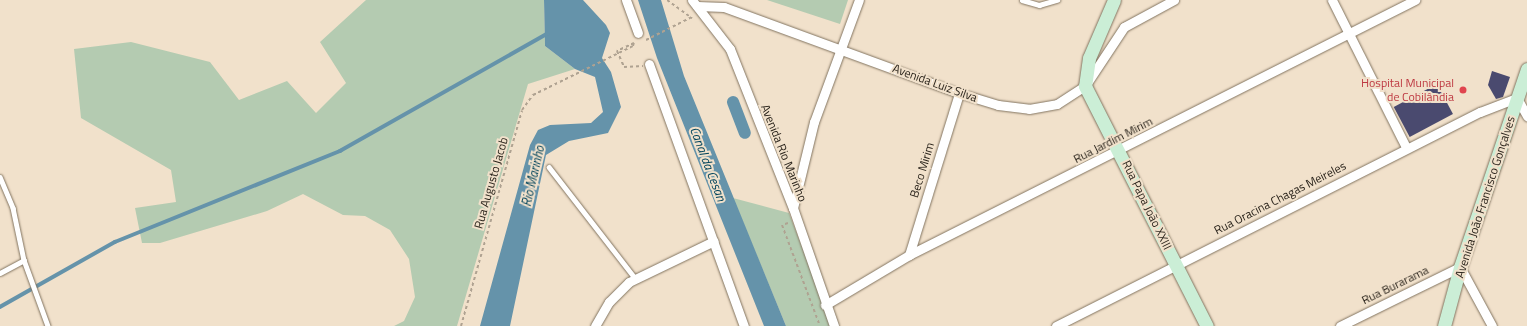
<!DOCTYPE html>
<meta charset="utf-8">
<style>
body{margin:0}
#map{position:relative;width:1527px;height:326px;overflow:hidden;background:#f1e1cb;font-family:"Titillium Web",sans-serif}
div>[style]{position:absolute}
.green>*{inset:0;background:#b4cbb1}
.water>*{inset:0;background:#6593aa}
.stream>*{height:3.5px;margin:-1.75px;padding:0 1.75px;transform-origin:1.75px;border-radius:1.75px;background:#6593aa}
.canal>*{height:12px;margin:-6px;padding:0 6px;transform-origin:6px;border-radius:6px;background:#6593aa}
.building>*{inset:0;background:#4a4a6f;transform-origin:0 0}
.path>*{height:2px;margin-top:-1px;transform-origin:0;background:repeating-linear-gradient(90deg,#afa291 0 3px,transparent 0 6px)}
.roads{filter:drop-shadow(0 0 1px #827460) drop-shadow(0 0 1px #827460)}
.lane>*{height:4.5px;margin:-2.25px;padding:0 2.25px;transform-origin:2.25px;border-radius:2.25px;background:#fff}
.street>*{height:9px;margin:-4.5px;padding:0 4.5px;transform-origin:4.5px;border-radius:4.5px;background:#fff}
.secondary>*{height:13px;margin:-6.5px;padding:0 6.5px;transform-origin:6.5px;border-radius:6.5px;background:#cbeed6}
.path-bridge>*{height:2px;margin-top:-1px;transform-origin:0;background:repeating-linear-gradient(90deg,#afa291 0 3px,transparent 0 6px)}
.dots>*{width:11px;height:11px;translate:-50% -50%;box-sizing:border-box;border:2px solid #f1e1cb;border-radius:50%}
span{translate:-50% -50%;white-space:nowrap;text-align:center;line-height:1.15;-webkit-text-stroke:4px #f1e1cb;paint-order:stroke}
.street-label{font-size:12px;color:#251f17}
.health-label{font-size:12px;color:#be3a42}
.right{translate:-100% -50%;text-align:right}
.water-label{font-size:13px;color:#00435b;font-style:italic}
</style>
<div id="map">
<div class="green">
<i style="clip-path:polygon(366px 0,544px 0,545px 46px,575px 69px,528px 84px,457px 326px,394px 326px,404px 321px,415px 297px,409px 259px,390px 230px,365px 216px,343px 215px,303px 194px,267px 211px,160px 243px,142px 243px,135px 208px,176px 202px,171px 170px,81px 118px,74px 49px,131px 42px,210px 62px,239px 100px,287px 81px,316px 113px,346px 83px,320px 42px)"></i>
<i style="clip-path:polygon(767px 0,848px 0,840px 24px)"></i>
<i style="clip-path:polygon(733px 198px,789px 213px,832px 326px,786px 326px)"></i>
</div>
<div class="water">
<i style="clip-path:polygon(544px 0,583px 0,606px 25px,610px 33px,602px 58px,611px 72px,621px 107px,608px 133px,569px 141px,546px 155px,510px 326px,480px 326px,530px 145px,538px 130px,550px 125px,591px 123px,603px 112px,595px 77px,575px 69px,545px 46px)"></i>
<i style="clip-path:polygon(638px 0,661px 0,684px 76px,786px 326px,764px 326px,657px 58px)"></i>
</div>
<div class="stream">
<i style="left:0;top:307px;width:132px;rotate:-29.5deg"></i>
<i style="left:115px;top:242px;width:243px;rotate:-22deg"></i>
<i style="left:340px;top:151px;width:238px;rotate:-29.5deg"></i>
</div>
<div class="canal">
<i style="left:733px;top:102px;width:33px;rotate:69deg"></i>
</div>
<div class="building">
<i style="clip-path:polygon(1492px 71px,1510px 77px,1503px 97px,1496px 99px,1488px 85px)"></i>
<i style="left:1437px;top:84px;width:34px;height:49px;rotate:62deg"></i>
</div>
<div class="path">
<i style="left:667px;top:0;width:31px;rotate:36deg"></i>
<i style="left:646px;top:40px;width:51px;rotate:-26.6deg"></i>
<i style="left:788px;top:223px;width:6px;rotate:162deg"></i>
<i style="left:782px;top:225px;width:108px;rotate:69.4deg"></i>
<i style="left:461px;top:326px;width:224px;rotate:-74.2deg"></i>
<i style="left:522px;top:110px;width:19px;rotate:-54deg"></i>
<i style="left:533px;top:95px;width:111px;rotate:-26.1deg"></i>
<i style="left:633px;top:46px;width:4px;rotate:-76deg"></i>
</div>
<div class="roads">
<div class="lane">
<i style="left:1022px;top:0;width:18px;rotate:16deg"></i>
<i style="left:1039px;top:5px;width:19px;rotate:-16deg"></i>
<i style="left:549px;top:167px;width:140px;rotate:52.2deg"></i>
<i style="left:0;top:177px;width:34px;rotate:67deg"></i>
<i style="left:13px;top:208px;width:53px;rotate:78.1deg"></i>
<i style="left:24px;top:260px;width:70px;rotate:70deg"></i>
<i style="left:0;top:273px;width:27px;rotate:-28deg"></i>
</div>
<div class="street">
<i style="left:626px;top:0;width:35px;rotate:70deg"></i>
<i style="left:692px;top:0;width:62px;rotate:52.2deg"></i>
<i style="left:730px;top:49px;width:171px;rotate:68.4deg"></i>
<i style="left:793px;top:208px;width:125px;rotate:70.8deg"></i>
<i style="left:1332px;top:0;width:165px;rotate:63.3deg"></i>
<i style="left:697px;top:6px;width:27px;rotate:2deg"></i>
<i style="left:724px;top:7px;width:250px;rotate:20.1deg"></i>
<i style="left:959px;top:93px;width:41px;rotate:17.1deg"></i>
<i style="left:998px;top:105px;width:31px;rotate:7deg"></i>
<i style="left:1029px;top:109px;width:28px;rotate:-10deg"></i>
<i style="left:1057px;top:104px;width:33px;rotate:-33deg"></i>
<i style="left:1085px;top:86px;width:71px;rotate:-56.5deg"></i>
<i style="left:1124px;top:27px;width:57px;rotate:-28.4deg"></i>
<i style="left:649px;top:64px;width:279px;rotate:70.1deg"></i>
<i style="left:793px;top:208px;width:89px;rotate:-76.3deg"></i>
<i style="left:814px;top:122px;width:130px;rotate:-69.8deg"></i>
<i style="left:909px;top:255px;width:170px;rotate:-72.8deg"></i>
<i style="left:825px;top:305px;width:98px;rotate:-30.8deg"></i>
<i style="left:909px;top:255px;width:567px;rotate:-26.75deg"></i>
<i style="left:595px;top:326px;width:28px;rotate:-60deg"></i>
<i style="left:609px;top:302px;width:28px;rotate:-45deg"></i>
<i style="left:629px;top:282px;width:94px;rotate:-25.8deg"></i>
<i style="left:1056px;top:326px;width:475px;rotate:-26.8deg"></i>
<i style="left:1480px;top:112px;width:40px;rotate:-21deg"></i>
<i style="left:1517px;top:98px;width:21px;rotate:61deg"></i>
<i style="left:1340px;top:326px;width:134px;rotate:-26.2deg"></i>
<i style="left:1460px;top:267px;width:67px;rotate:61.5deg"></i>
</div>
<div class="secondary">
<i style="left:1114px;top:0;width:63px;rotate:113.3deg"></i>
<i style="left:1089px;top:58px;width:28px;rotate:98deg"></i>
<i style="left:1085px;top:86px;width:269px;rotate:63.1deg"></i>
<i style="left:1444px;top:326px;width:61px;rotate:-74.8deg"></i>
<i style="left:1460px;top:267px;width:209px;rotate:-71.3deg"></i>
</div>
</div>
<div class="path-bridge">
<i style="left:634px;top:43px;width:19px;rotate:155deg"></i>
<i style="left:617px;top:51px;width:17px;rotate:66deg"></i>
<i style="left:624px;top:67px;width:19px;rotate:-3deg"></i>
</div>
<div class="dots">
<i style="left:1463px;top:90px;background:#e0444e"></i>
</div>
<div class="street-label">
<span style="left:935px;top:83px;rotate:20deg">Avenida Luiz Silva</span>
<span style="left:1113px;top:140px;rotate:-27deg">Rua Jardim Mirim</span>
<span style="left:784px;top:153px;rotate:68deg">Avenida Rio Marinho</span>
<span style="left:922px;top:170px;rotate:-73deg">Beco Mirim</span>
<span style="left:491px;top:183px;rotate:-74deg">Rua Augusto Jacob</span>
<span style="left:1485px;top:197px;rotate:-72deg">Avenida João Francisco Gonçalves</span>
<span style="left:1280px;top:198px;rotate:-27deg">Rua Oracina Chagas Meireles</span>
<span style="left:1147px;top:205px;rotate:64deg">Rua Papa João XXIII</span>
<span style="left:1395px;top:285px;rotate:-26deg">Rua Burarama</span>
</div>
<div class="health-label">
<span class="right" style="left:1454px;top:90px">Hospital Municipal<br>de Cobilândia</span>
</div>
<div class="water-label">
<span style="left:708px;top:164px;rotate:69deg">Canal da Cesan</span>
<span style="left:533px;top:176px;rotate:-77deg">Rio Marinho</span>
</div>
</div>
